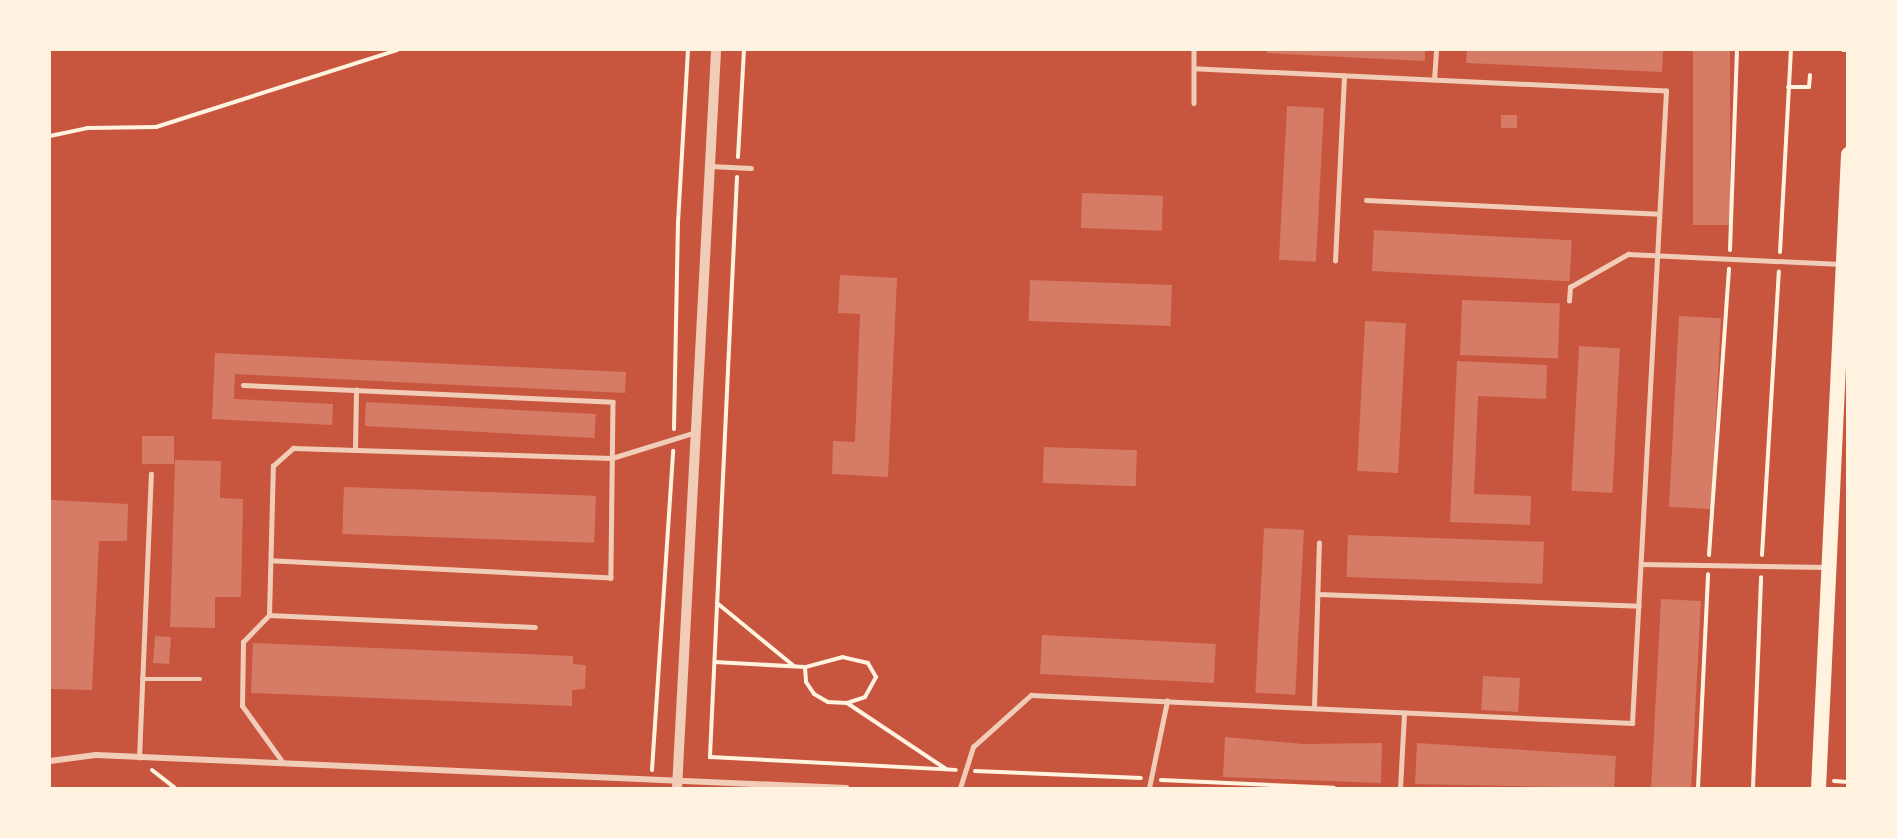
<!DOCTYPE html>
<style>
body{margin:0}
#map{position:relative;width:1897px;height:838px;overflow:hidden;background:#c8553d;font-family:"DejaVu Sans",sans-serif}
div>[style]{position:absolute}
.building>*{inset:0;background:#d67c66;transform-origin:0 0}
.path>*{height:4px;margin:-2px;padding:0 2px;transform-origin:2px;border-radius:2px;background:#fff3e0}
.service>*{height:4.5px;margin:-2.25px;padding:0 2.25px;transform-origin:2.25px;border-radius:2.25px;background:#f1ccb7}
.minor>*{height:6px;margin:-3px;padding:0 3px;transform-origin:3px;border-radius:3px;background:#f1ccb7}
.tertiary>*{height:10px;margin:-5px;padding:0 5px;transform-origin:5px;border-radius:5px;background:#f1ccb7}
.primary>*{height:15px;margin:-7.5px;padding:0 7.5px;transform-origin:7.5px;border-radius:7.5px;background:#fff3e0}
span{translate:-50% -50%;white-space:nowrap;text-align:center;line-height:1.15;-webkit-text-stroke:4.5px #fff3e0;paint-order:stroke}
.frame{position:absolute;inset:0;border:51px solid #fff3e0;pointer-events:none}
</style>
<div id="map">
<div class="building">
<i style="clip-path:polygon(1267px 50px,1425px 50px,1425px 61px,1267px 53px)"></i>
<i style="clip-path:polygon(1467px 50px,1663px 50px,1662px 72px,1466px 63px)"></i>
<i style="left:1693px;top:50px;width:37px;height:175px"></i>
<i style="left:1287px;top:106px;width:37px;height:154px;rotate:3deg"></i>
<i style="left:1501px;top:115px;width:16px;height:13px"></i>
<i style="left:1082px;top:193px;width:81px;height:35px;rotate:2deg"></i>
<i style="left:1374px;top:230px;width:198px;height:41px;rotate:3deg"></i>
<i style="clip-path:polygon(840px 275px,897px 278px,888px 477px,832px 474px,833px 441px,855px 442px,860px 314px,838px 313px)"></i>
<i style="left:1030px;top:280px;width:142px;height:41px;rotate:2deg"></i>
<i style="left:1462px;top:300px;width:98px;height:55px;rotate:2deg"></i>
<i style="left:1679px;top:316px;width:42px;height:191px;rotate:3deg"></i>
<i style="left:1365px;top:321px;width:41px;height:150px;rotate:3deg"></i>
<i style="left:1579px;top:346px;width:41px;height:145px;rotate:3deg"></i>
<i style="clip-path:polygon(215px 353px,626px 372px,625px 393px,235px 374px,234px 399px,333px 404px,332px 425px,212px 419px)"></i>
<i style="clip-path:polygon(1457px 361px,1547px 365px,1546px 399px,1478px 396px,1474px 494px,1531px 496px,1530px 525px,1450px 522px)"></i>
<i style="left:366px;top:402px;width:230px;height:24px;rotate:3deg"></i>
<i style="left:142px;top:436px;width:32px;height:28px"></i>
<i style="left:1044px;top:447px;width:93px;height:36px;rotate:2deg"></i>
<i style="clip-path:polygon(175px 460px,221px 461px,220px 498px,243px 499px,241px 597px,215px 597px,215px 628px,170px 627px)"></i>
<i style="left:344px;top:487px;width:252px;height:47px;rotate:2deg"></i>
<i style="clip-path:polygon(51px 500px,128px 504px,127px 541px,99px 541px,92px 690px,50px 689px)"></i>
<i style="left:1264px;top:528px;width:40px;height:165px;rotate:3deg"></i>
<i style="left:1348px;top:535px;width:196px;height:42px;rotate:2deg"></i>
<i style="left:1661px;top:599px;width:40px;height:189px;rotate:3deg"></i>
<i style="left:1042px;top:635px;width:174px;height:39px;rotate:3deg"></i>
<i style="left:155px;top:636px;width:16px;height:27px;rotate:4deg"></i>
<i style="clip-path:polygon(253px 643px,573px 656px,573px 664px,586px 665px,585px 689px,572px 690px,572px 706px,251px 693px)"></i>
<i style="left:1483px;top:676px;width:37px;height:34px;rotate:3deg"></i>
<i style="clip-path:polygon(1225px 737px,1303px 744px,1382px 743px,1381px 783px,1223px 777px)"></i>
<i style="clip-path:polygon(1417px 743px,1616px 756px,1614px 788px,1415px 784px)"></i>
</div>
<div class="path">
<i style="left:1843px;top:50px;width:5px"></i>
<i style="left:1788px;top:87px;width:21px"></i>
<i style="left:1809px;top:87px;width:12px;rotate:-85deg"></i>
<i style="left:50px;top:136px;width:38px;rotate:-12deg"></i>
<i style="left:87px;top:128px;width:69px;rotate:-0.8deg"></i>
<i style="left:156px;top:127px;width:253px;rotate:-17.7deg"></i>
<i style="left:738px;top:157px;width:107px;rotate:-86.8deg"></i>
<i style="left:737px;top:177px;width:581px;rotate:92.67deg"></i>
<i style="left:710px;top:757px;width:246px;rotate:3deg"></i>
<i style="left:1730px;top:250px;width:200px;rotate:-88deg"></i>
<i style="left:1780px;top:252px;width:202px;rotate:-86.9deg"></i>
<i style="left:674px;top:429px;width:206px;rotate:-88.9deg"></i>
<i style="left:678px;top:223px;width:173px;rotate:-86.7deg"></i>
<i style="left:1709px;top:555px;width:287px;rotate:-86deg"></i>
<i style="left:1762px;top:555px;width:284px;rotate:-86.6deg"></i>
<i style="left:717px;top:603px;width:99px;rotate:39.3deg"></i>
<i style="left:715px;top:662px;width:90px;rotate:3.2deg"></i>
<i style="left:805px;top:667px;width:15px;rotate:86deg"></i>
<i style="left:806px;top:682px;width:14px;rotate:56deg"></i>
<i style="left:814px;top:694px;width:16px;rotate:30deg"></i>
<i style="left:828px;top:702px;width:19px;rotate:3deg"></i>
<i style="left:847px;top:703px;width:19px;rotate:-18deg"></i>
<i style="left:865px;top:697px;width:23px;rotate:-61deg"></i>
<i style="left:876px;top:677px;width:16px;rotate:-120deg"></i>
<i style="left:868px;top:663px;width:26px;rotate:-167deg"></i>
<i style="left:843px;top:657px;width:39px;rotate:165deg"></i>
<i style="left:847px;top:703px;width:119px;rotate:33.7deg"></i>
<i style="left:152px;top:770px;width:29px;rotate:38deg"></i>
<i style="left:652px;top:770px;width:320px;rotate:-86.2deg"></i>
<i style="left:975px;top:771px;width:166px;rotate:2.4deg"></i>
<i style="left:1161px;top:780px;width:173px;rotate:2.6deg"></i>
<i style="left:1834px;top:781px;width:14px;rotate:4deg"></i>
<i style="left:1698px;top:788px;width:214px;rotate:-87.3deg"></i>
<i style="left:1753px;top:788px;width:211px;rotate:-87.8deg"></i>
</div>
<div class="service">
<i style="left:1194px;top:50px;width:53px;rotate:90deg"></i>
<i style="left:1434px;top:80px;width:30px;rotate:-86deg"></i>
<i style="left:710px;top:166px;width:41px;rotate:2.8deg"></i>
<i style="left:1366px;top:200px;width:293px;rotate:2.7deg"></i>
<i style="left:1335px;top:261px;width:185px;rotate:-87.2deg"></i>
<i style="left:1569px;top:301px;width:14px;rotate:-86deg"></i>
<i style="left:1570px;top:287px;width:67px;rotate:-29.6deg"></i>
<i style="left:1628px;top:254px;width:213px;rotate:2.7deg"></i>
<i style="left:243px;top:385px;width:370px;rotate:2.6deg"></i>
<i style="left:613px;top:402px;width:176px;rotate:90.7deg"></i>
<i style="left:611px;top:578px;width:340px;rotate:-177.1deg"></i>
<i style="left:355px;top:449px;width:59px;rotate:-89deg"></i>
<i style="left:1641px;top:564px;width:186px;rotate:0.9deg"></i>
<i style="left:1318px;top:594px;width:321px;rotate:2.1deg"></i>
<i style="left:269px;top:615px;width:266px;rotate:2.6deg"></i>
<i style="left:142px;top:679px;width:58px"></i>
<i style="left:1314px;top:708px;width:165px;rotate:-88.3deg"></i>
<i style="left:139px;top:758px;width:284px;rotate:-87.6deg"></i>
<i style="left:283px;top:763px;width:70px;rotate:-125.7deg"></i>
<i style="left:242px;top:706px;width:64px;rotate:-89.1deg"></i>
<i style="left:243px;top:642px;width:37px;rotate:-46deg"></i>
<i style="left:269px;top:615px;width:149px;rotate:-88.5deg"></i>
<i style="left:273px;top:466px;width:27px;rotate:-42deg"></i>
<i style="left:293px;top:448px;width:319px;rotate:1.8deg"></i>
<i style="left:612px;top:458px;width:88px;rotate:-17.2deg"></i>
<i style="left:960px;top:788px;width:43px;rotate:-72.4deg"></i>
<i style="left:973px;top:747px;width:78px;rotate:-41.9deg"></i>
<i style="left:1031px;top:695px;width:602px;rotate:2.67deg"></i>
<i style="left:1632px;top:723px;width:633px;rotate:-86.92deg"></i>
<i style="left:1666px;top:91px;width:472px;rotate:-177.3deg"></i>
<i style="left:1149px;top:788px;width:89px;rotate:-78.3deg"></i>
<i style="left:1400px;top:788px;width:75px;rotate:-86.9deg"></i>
</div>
<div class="minor">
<i style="left:50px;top:761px;width:46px;rotate:-7.4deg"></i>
<i style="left:96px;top:755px;width:751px;rotate:2.52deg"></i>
</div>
<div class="tertiary">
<i style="left:677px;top:788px;width:739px;rotate:-86.97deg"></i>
</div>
<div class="primary">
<i style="left:1818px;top:788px;width:635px;rotate:-87.29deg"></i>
</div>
<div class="frame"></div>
</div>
